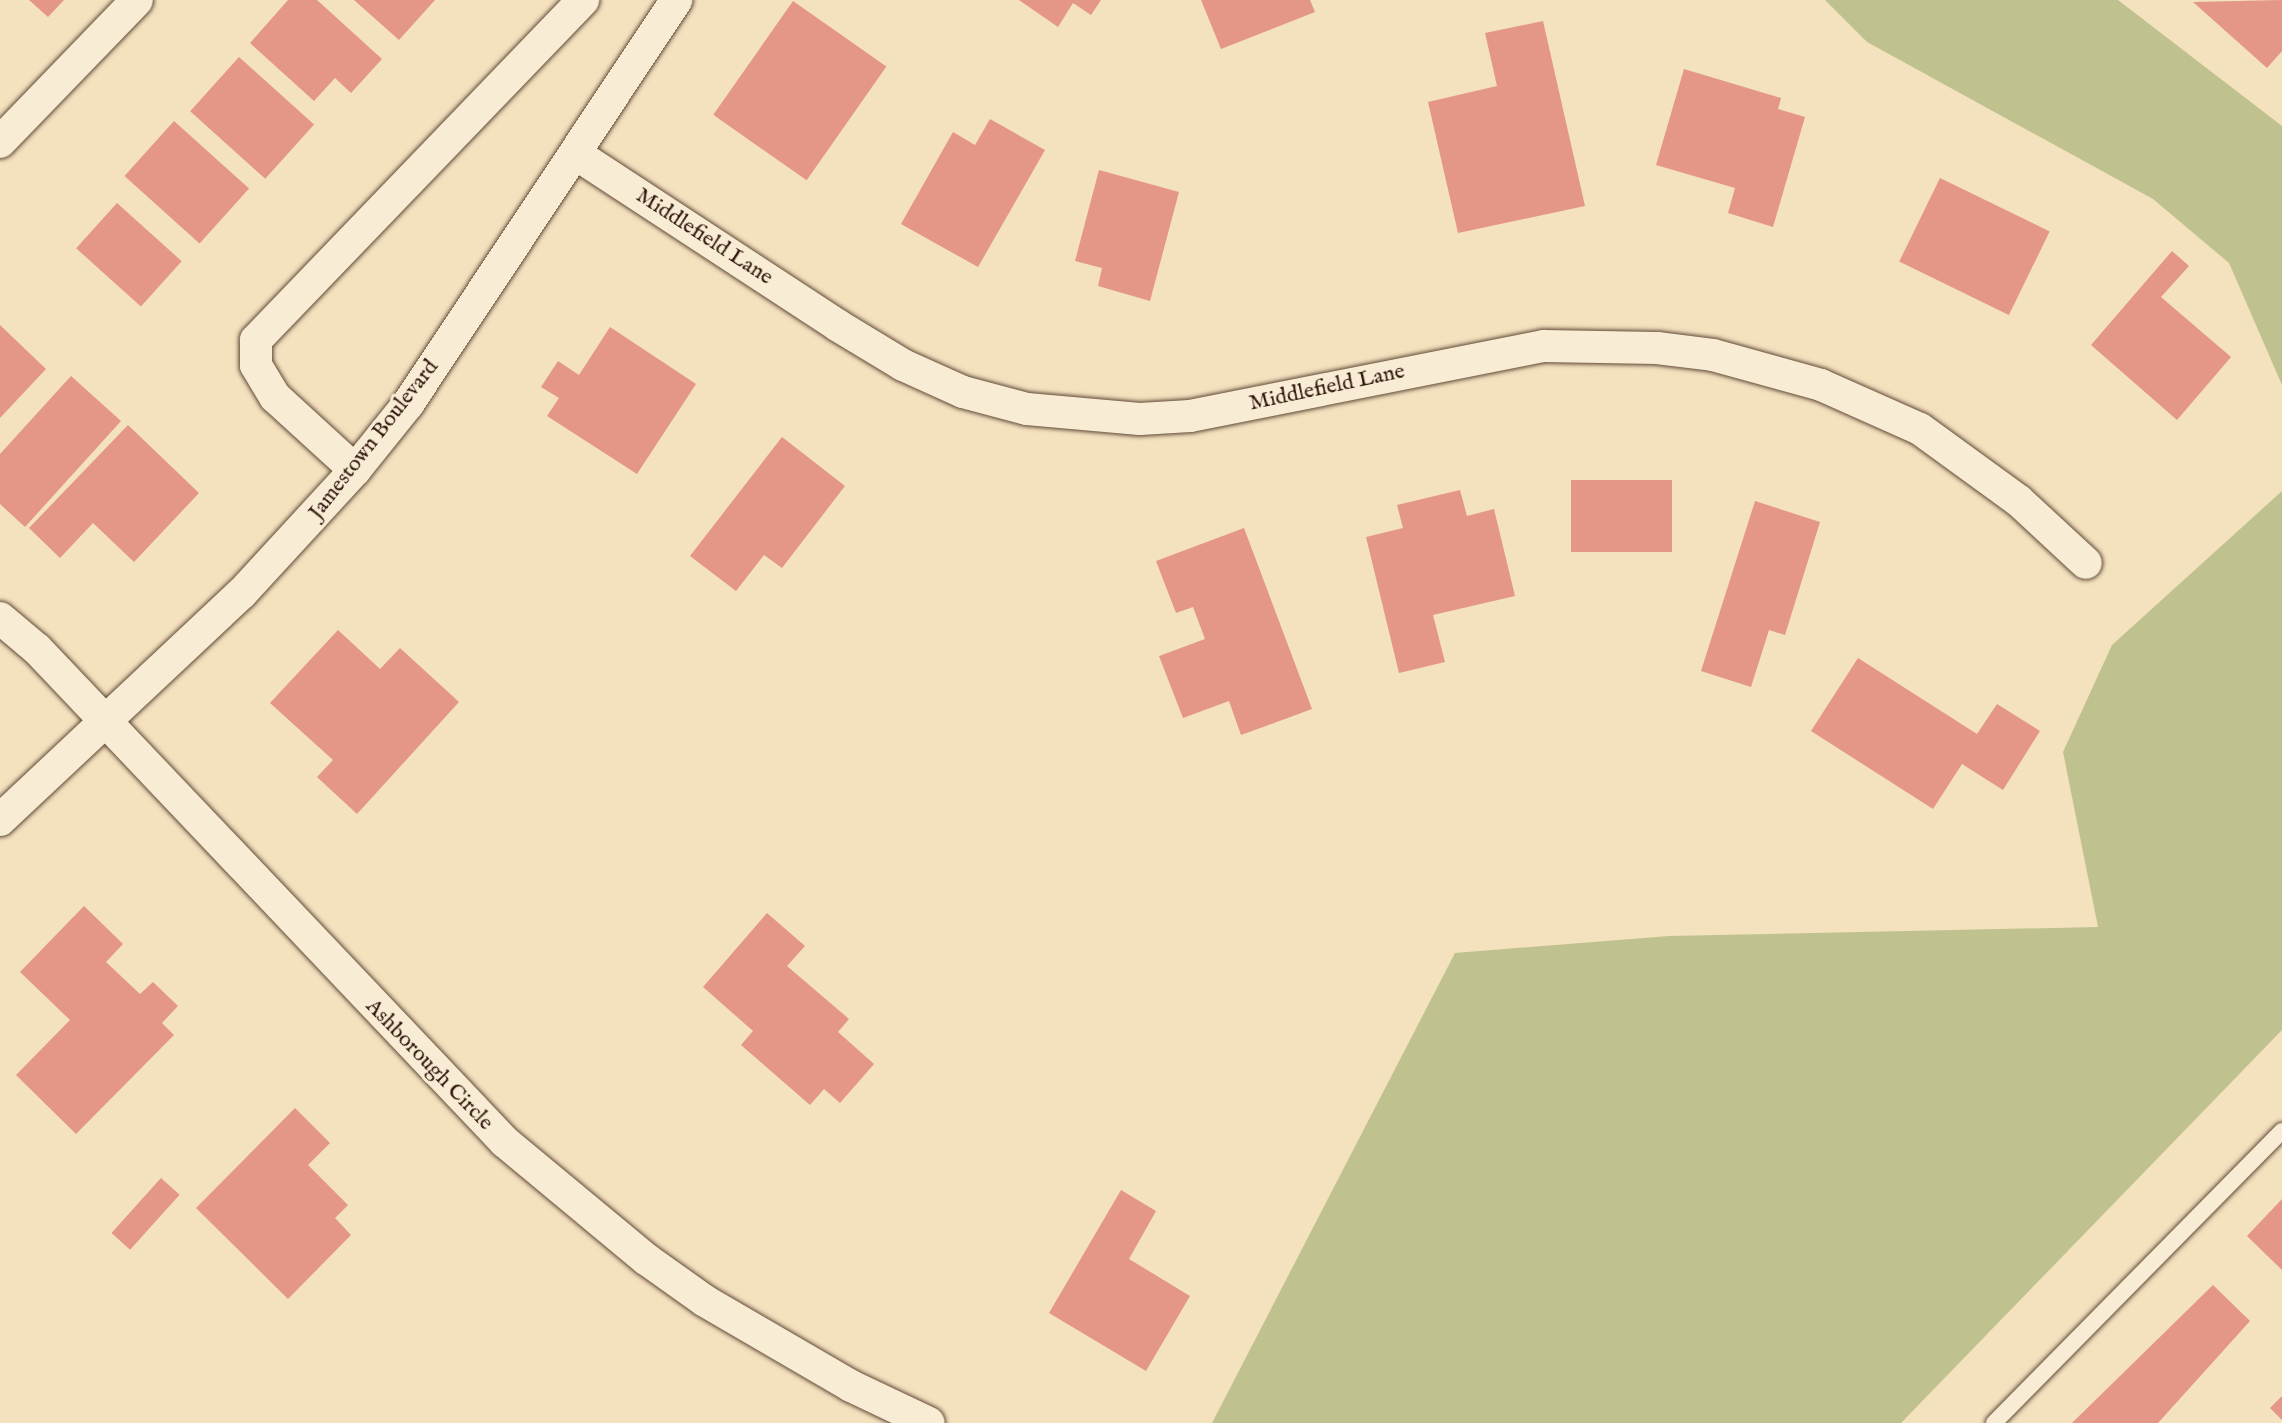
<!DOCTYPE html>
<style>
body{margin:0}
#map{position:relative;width:2282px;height:1423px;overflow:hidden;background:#f4e1be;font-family:"IM FELL English",serif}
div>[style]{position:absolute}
.green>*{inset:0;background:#bfc28f}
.building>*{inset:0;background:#e49688;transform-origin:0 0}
.roads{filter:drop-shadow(0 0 2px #614a38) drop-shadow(0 0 2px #614a38)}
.service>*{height:16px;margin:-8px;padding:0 8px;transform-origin:8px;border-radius:8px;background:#f8ecd5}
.minor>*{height:32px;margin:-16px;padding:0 16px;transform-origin:16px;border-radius:16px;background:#f8ecd5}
span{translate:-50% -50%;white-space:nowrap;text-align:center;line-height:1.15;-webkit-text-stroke:6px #f8ecd5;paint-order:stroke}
.street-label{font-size:22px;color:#30170c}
</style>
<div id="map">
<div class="green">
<i style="clip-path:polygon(1825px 0,2118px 0,2282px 126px,2282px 385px,2229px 263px,2153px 199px,1867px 42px)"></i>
<i style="clip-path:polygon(2282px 491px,2282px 1030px,1901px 1423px,1212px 1423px,1455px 953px,1669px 936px,2098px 927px,2063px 752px,2112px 645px)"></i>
</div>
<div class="building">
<i style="clip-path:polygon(29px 0,64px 0,48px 17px)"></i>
<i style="clip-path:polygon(288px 0,317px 0,382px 59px,351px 93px,335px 78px,314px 101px,250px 43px)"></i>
<i style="clip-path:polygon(354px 0,435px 0,399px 40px)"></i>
<i style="clip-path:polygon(1019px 0,1101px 0,1091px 15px,1073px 3px,1058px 27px)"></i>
<i style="clip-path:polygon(1201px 0,1310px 0,1315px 12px,1221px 49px)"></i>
<i style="clip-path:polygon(2282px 0,2282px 51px,2267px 68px,2193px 2px)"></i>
<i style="left:793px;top:1px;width:114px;height:139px;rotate:35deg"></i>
<i style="clip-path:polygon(1543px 21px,1585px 206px,1458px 233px,1428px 102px,1497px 86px,1485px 33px)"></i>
<i style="left:239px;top:57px;width:101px;height:73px;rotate:42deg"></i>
<i style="clip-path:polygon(1684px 69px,1781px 98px,1778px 109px,1805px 117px,1773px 227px,1728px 213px,1735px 188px,1656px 165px)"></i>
<i style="clip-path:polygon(990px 119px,1045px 150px,978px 267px,901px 224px,953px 132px,975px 145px)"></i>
<i style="left:174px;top:121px;width:101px;height:74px;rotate:42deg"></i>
<i style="clip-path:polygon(1099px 170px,1179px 192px,1150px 301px,1098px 286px,1102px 268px,1075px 261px)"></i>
<i style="left:1940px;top:178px;width:122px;height:93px;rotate:26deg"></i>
<i style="left:117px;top:203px;width:87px;height:61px;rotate:42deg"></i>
<i style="clip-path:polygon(2172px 251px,2189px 266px,2161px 297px,2231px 357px,2177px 420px,2091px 345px)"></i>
<i style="clip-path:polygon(0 325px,46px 369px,0 418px)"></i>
<i style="clip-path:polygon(610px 327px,696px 384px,637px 474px,547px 416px,559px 398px,541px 387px,558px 361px,579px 375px)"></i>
<i style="clip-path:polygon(71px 376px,121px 421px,25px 527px,0 504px,0 454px)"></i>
<i style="clip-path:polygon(128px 425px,199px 493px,134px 562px,93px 523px,60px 558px,29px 528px)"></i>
<i style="clip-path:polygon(782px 437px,845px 486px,782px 568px,764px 555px,736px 591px,690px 556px)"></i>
<i style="left:1571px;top:480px;width:101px;height:72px"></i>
<i style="clip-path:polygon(1460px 490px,1467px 516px,1494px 509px,1515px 596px,1433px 615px,1445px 662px,1399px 673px,1366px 537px,1403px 528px,1397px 505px)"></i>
<i style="clip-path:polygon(1755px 501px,1820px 522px,1785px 635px,1769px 630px,1751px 687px,1701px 671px)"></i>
<i style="clip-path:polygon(1244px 528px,1312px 709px,1241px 735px,1229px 701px,1183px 718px,1159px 656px,1205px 639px,1193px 607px,1176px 613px,1156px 561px)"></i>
<i style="clip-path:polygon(338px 630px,380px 669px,400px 648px,459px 702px,357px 814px,317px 777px,333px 760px,270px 703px)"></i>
<i style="clip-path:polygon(1858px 658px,1977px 734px,1997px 704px,2040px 731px,2003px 790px,1962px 764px,1933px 809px,1811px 731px)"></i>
<i style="clip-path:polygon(84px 906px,123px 944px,106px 962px,140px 994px,153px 982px,178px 1006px,162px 1023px,174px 1035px,76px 1134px,16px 1075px,70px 1020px,20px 972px)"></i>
<i style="clip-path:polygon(767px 913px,805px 946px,787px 966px,849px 1019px,838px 1032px,874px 1064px,840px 1103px,824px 1089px,810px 1105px,741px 1045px,753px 1031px,703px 987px)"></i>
<i style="clip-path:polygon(295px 1108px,330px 1143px,308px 1165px,348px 1205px,335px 1218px,351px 1235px,288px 1299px,196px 1208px)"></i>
<i style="left:161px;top:1178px;width:25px;height:74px;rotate:42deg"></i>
<i style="clip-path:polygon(1121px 1190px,1156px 1211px,1129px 1259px,1190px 1296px,1146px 1371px,1049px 1313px)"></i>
<i style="clip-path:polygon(2282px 1199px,2282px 1270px,2247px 1236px)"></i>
<i style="clip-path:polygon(2213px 1285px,2250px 1321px,2158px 1423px,2072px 1423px)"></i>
<i style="clip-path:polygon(2282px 1396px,2282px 1420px,2270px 1408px)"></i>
</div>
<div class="roads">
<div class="service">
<i style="left:1994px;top:1423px;width:410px;rotate:-45.4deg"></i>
</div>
<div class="minor">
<i style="left:0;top:142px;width:197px;rotate:-46deg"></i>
<i style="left:576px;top:154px;width:312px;rotate:33.2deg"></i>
<i style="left:837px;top:325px;width:77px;rotate:31.2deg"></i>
<i style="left:903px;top:365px;width:66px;rotate:24.2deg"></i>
<i style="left:963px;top:392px;width:66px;rotate:14.9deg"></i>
<i style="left:1027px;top:409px;width:113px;rotate:5.1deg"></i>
<i style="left:1140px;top:419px;width:50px;rotate:-3.4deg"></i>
<i style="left:1190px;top:416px;width:361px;rotate:-11.2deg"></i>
<i style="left:1544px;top:346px;width:113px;rotate:1deg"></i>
<i style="left:1657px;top:348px;width:56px;rotate:7.1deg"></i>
<i style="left:1713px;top:355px;width:112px;rotate:15.5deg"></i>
<i style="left:1821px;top:385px;width:108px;rotate:24deg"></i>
<i style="left:1920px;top:429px;width:122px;rotate:36deg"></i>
<i style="left:2019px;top:501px;width:91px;rotate:42.8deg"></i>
<i style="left:355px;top:470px;width:108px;rotate:-137.6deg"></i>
<i style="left:275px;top:397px;width:37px;rotate:-121deg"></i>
<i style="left:256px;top:365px;width:25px;rotate:-90deg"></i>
<i style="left:256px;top:340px;width:472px;rotate:-46.1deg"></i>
<i style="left:0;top:618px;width:48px;rotate:40deg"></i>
<i style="left:37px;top:649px;width:680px;rotate:46.49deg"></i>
<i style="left:505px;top:1142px;width:183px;rotate:39.7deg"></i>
<i style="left:646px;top:1259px;width:72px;rotate:35.4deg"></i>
<i style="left:705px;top:1301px;width:169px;rotate:30.2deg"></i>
<i style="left:851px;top:1386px;width:86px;rotate:25.4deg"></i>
<i style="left:0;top:820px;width:332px;rotate:-43.2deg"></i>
<i style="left:242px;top:593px;width:167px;rotate:-47.4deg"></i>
<i style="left:355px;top:470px;width:85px;rotate:-51.2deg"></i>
<i style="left:408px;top:404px;width:485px;rotate:-56.4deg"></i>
</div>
</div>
<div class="street-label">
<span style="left:704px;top:237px;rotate:33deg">Middlefield Lane</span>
<span style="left:1327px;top:388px;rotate:-12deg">Middlefield Lane</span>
<span style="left:374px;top:440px;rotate:-52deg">Jamestown Boulevard</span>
<span style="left:429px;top:1065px;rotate:46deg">Ashborough Circle</span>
</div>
</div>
